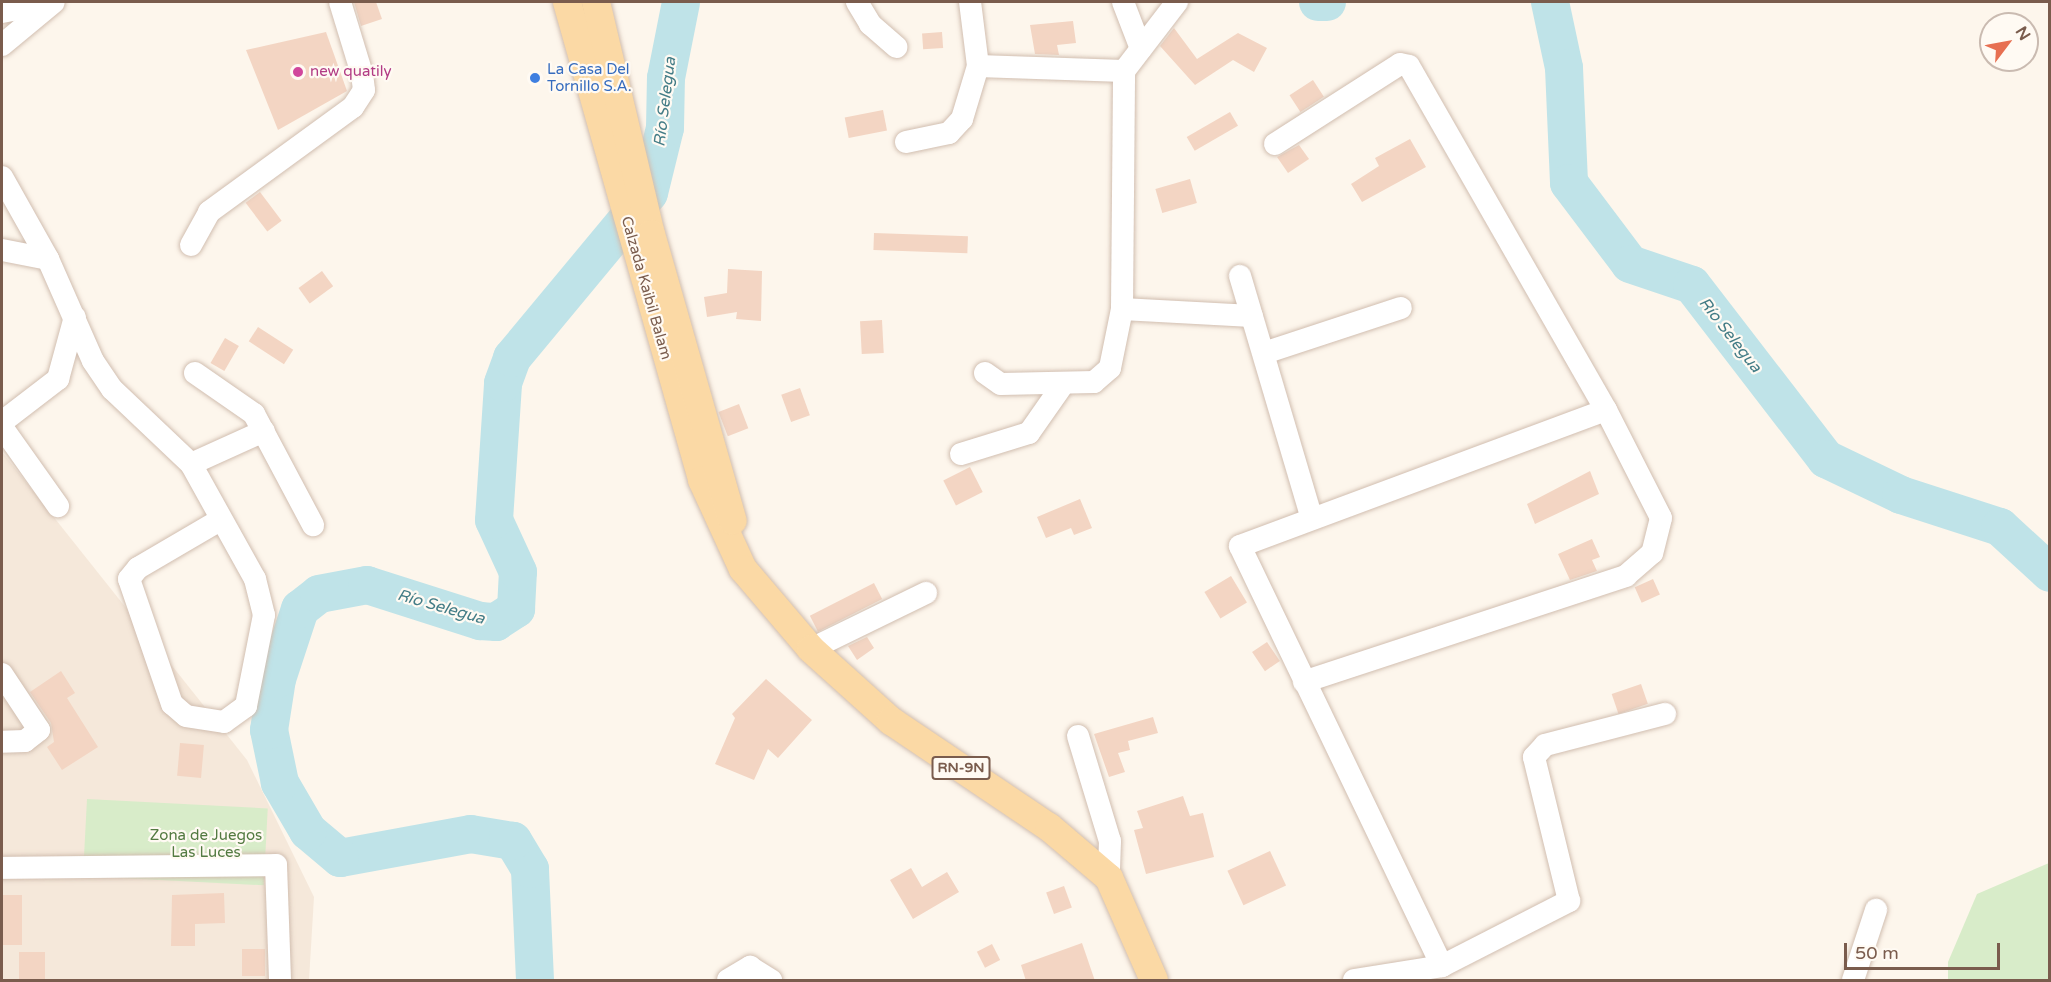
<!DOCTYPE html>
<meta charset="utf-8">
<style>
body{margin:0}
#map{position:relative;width:2051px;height:982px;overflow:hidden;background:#fdf6ec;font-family:"Varela Round",sans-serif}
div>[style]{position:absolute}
.residential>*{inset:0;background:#f5e8da}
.green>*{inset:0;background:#d8ecc9;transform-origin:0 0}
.river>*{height:38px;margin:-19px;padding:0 19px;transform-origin:19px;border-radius:19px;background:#bfe3e8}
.building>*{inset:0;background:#f3d5c3;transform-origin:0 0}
.roads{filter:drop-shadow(0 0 2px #d1beb0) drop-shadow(0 0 2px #d1beb0)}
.minor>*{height:22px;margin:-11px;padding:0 11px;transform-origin:11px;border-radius:11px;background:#fff}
.major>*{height:28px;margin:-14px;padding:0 14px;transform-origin:14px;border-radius:14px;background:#fbd9a5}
.dots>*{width:16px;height:16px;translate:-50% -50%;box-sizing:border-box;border:3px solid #fffaf3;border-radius:50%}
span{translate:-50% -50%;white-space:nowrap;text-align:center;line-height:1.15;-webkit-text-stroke:4.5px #fffaf3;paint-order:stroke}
.shield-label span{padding:2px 4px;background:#fffaf3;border:2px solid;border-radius:4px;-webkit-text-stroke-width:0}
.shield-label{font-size:14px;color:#7a5c4d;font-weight:700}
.shop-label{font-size:15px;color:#366cbe}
.left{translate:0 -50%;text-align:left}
.hotel-label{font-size:15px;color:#b23c85}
.street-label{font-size:15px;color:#7a5c4d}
.park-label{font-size:15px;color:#537a41}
.water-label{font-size:16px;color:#437c86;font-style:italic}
.frame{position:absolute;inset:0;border:3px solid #7a5c4d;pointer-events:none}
.north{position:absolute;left:1979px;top:12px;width:60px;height:60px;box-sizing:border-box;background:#fffaf3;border:2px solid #cabbb1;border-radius:50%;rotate:58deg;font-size:16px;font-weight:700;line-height:24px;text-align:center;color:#7a5c4d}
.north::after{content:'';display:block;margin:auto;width:21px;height:27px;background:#e76f51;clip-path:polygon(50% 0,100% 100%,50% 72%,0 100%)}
.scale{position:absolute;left:1844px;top:943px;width:156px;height:27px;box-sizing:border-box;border:3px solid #7a5c4d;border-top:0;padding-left:8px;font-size:18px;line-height:21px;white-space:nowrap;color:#7a5c4d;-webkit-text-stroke:4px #fffaf3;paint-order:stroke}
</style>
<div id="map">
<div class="residential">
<i style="clip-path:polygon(2px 452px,247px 760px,314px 897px,309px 980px,2px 980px)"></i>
</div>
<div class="green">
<i style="left:87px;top:799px;width:181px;height:77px;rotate:3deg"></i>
<i style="clip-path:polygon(2049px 863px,2049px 980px,1948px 980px,1948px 962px,1977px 894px)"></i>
</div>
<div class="river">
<i style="left:1318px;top:2px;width:9px"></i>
<i style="left:1550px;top:2px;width:67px;rotate:78deg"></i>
<i style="left:1564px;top:68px;width:115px;rotate:87.5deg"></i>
<i style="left:1569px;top:183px;width:101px;rotate:53deg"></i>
<i style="left:1630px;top:264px;width:65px;rotate:18.7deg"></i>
<i style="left:1692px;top:285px;width:220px;rotate:52.4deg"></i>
<i style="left:1826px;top:459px;width:83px;rotate:25.6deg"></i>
<i style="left:1901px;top:495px;width:104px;rotate:17.9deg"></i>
<i style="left:2000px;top:527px;width:68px;rotate:42.6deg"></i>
<i style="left:535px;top:980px;width:111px;rotate:-92.6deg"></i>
<i style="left:530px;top:869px;width:33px;rotate:-121deg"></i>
<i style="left:513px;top:841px;width:43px;rotate:-170.5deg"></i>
<i style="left:471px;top:834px;width:133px;rotate:169.6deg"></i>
<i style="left:340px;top:858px;width:42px;rotate:-139.8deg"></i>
<i style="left:308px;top:831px;width:56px;rotate:-120.3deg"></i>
<i style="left:280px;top:783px;width:54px;rotate:-101.7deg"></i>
<i style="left:269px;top:730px;width:52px;rotate:-81.1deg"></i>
<i style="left:277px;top:679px;width:74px;rotate:-71.8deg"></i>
<i style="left:300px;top:609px;width:24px;rotate:-38deg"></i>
<i style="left:319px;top:594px;width:49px;rotate:-10.6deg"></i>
<i style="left:367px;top:585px;width:119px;rotate:17.7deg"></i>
<i style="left:480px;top:621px;width:16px;rotate:4deg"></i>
<i style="left:496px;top:622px;width:24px;rotate:-33deg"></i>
<i style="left:516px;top:609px;width:37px;rotate:-87deg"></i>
<i style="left:518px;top:572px;width:57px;rotate:-114.8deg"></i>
<i style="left:494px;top:520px;width:137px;rotate:-86.2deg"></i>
<i style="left:503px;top:383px;width:27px;rotate:-70deg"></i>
<i style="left:512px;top:358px;width:214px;rotate:-50.3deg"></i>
<i style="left:649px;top:193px;width:67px;rotate:-76.2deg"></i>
<i style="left:665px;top:128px;width:50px;rotate:-88.9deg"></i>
<i style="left:666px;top:78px;width:77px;rotate:-78.8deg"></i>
</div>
<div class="building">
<i style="clip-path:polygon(354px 2px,376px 2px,382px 19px,361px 26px)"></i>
<i style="clip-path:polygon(1073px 21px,1076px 43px,1057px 45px,1059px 55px,1035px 54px,1030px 25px)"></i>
<i style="clip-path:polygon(1174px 28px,1197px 59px,1238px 33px,1267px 48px,1254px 72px,1233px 60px,1195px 85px,1160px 46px)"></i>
<i style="clip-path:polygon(326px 32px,347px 91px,278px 130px,246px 50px)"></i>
<i style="left:942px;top:32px;width:16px;height:20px;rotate:86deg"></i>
<i style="left:1313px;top:80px;width:20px;height:28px;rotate:57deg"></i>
<i style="left:883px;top:110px;width:21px;height:39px;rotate:79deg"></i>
<i style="left:1230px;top:112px;width:16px;height:50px;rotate:60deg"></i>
<i style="clip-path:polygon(1410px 139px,1426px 167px,1362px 202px,1351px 184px,1379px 166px,1375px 158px)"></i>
<i style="clip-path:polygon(1299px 145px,1309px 159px,1288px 173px,1277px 157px)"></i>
<i style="left:1190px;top:179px;width:25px;height:36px;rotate:74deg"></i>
<i style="left:260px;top:192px;width:36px;height:18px;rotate:53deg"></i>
<i style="left:874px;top:233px;width:94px;height:17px;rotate:2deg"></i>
<i style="clip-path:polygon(728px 269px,762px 271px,761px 321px,736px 319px,737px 312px,707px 317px,704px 297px,727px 293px)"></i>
<i style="left:322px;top:271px;width:19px;height:29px;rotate:54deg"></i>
<i style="left:882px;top:320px;width:33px;height:22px;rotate:87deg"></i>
<i style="left:258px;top:327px;width:42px;height:17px;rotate:33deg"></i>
<i style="left:225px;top:338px;width:16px;height:29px;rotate:30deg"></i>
<i style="left:800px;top:388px;width:29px;height:20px;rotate:70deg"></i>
<i style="left:739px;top:404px;width:26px;height:22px;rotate:69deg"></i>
<i style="left:970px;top:467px;width:28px;height:30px;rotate:63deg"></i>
<i style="clip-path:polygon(1590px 471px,1599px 494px,1535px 524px,1527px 504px)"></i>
<i style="clip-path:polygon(1080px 499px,1092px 528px,1074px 535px,1071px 528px,1046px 538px,1037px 517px)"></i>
<i style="clip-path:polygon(1592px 539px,1600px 557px,1592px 560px,1597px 571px,1570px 580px,1558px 554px)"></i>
<i style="left:1231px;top:576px;width:31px;height:31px;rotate:59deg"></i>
<i style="left:1653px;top:579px;width:17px;height:20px;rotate:66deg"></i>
<i style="left:874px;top:583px;width:18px;height:72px;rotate:63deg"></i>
<i style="clip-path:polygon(867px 637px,874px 648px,857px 660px,848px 646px)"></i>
<i style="left:1267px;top:642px;width:23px;height:18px;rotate:56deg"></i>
<i style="clip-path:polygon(61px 671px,75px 693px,67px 698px,98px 747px,62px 770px,47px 747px,54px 742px,51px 723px,30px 692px)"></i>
<i style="clip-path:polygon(766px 679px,812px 720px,778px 758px,768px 749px,754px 780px,715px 764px,735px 718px,732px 714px)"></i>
<i style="left:1641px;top:684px;width:21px;height:31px;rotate:71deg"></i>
<i style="clip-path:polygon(1153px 717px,1158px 733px,1128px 741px,1130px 750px,1118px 753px,1125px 772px,1109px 777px,1094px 734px)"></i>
<i style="left:180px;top:743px;width:24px;height:33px;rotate:5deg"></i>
<i style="clip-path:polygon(1183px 796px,1190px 816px,1203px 813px,1214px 857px,1146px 874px,1134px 830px,1143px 828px,1137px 811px)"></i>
<i style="left:1270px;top:851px;width:38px;height:47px;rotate:65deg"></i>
<i style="clip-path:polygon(911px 868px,922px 887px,947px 872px,959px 892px,913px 919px,890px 880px)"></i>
<i style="left:1064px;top:886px;width:23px;height:19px;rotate:70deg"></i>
<i style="clip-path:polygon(224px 893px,225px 923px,195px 924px,195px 946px,171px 946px,172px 895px)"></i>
<i style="left:2px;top:895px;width:20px;height:50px"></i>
<i style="clip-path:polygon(1082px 943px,1095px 981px,1026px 981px,1021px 965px)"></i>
<i style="left:992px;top:944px;width:18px;height:17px;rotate:63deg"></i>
<i style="left:242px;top:949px;width:23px;height:27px"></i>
<i style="left:19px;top:952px;width:26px;height:29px"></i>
</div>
<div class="roads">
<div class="minor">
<i style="left:857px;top:2px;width:26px;rotate:59deg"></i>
<i style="left:870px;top:24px;width:35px;rotate:41deg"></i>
<i style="left:1123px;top:2px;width:50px;rotate:69deg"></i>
<i style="left:2px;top:12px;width:49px;rotate:-10.6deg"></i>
<i style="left:2px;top:45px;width:67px;rotate:-39.6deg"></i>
<i style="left:978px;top:66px;width:146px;rotate:2deg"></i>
<i style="left:906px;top:142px;width:44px;rotate:-11.8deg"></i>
<i style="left:949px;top:133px;width:19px;rotate:-47deg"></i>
<i style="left:962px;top:119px;width:55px;rotate:-73.2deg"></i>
<i style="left:978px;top:66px;width:64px;rotate:-97.1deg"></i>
<i style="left:1275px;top:144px;width:148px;rotate:-32.6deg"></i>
<i style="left:1400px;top:64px;width:9px;rotate:13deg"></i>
<i style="left:1409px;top:66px;width:396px;rotate:60.2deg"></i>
<i style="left:1606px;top:410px;width:121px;rotate:63deg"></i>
<i style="left:1661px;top:518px;width:36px;rotate:104deg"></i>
<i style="left:1652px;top:553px;width:35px;rotate:139deg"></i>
<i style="left:1626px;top:576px;width:339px;rotate:161.8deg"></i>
<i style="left:2px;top:177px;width:94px;rotate:60.7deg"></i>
<i style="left:48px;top:259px;width:111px;rotate:66.2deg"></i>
<i style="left:93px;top:361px;width:34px;rotate:56deg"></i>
<i style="left:112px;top:389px;width:109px;rotate:43.5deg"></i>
<i style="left:191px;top:464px;width:132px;rotate:60.9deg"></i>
<i style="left:255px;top:579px;width:37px;rotate:76deg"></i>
<i style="left:264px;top:615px;width:93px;rotate:101.2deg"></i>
<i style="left:246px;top:706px;width:27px;rotate:144deg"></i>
<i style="left:224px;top:722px;width:38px;rotate:-171deg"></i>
<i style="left:186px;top:716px;width:18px;rotate:-139deg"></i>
<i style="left:172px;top:704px;width:132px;rotate:-109deg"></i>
<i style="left:129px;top:579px;width:14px;rotate:-51deg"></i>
<i style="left:138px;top:568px;width:95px;rotate:-30.3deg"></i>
<i style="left:191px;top:245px;width:38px;rotate:-61deg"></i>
<i style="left:209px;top:212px;width:178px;rotate:-36.1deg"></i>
<i style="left:353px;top:107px;width:20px;rotate:-57deg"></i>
<i style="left:364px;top:90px;width:16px;rotate:-97deg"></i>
<i style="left:362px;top:74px;width:75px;rotate:-107deg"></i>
<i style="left:2px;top:250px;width:47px;rotate:11.1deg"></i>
<i style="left:1240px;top:276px;width:253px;rotate:73.5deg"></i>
<i style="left:1122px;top:309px;width:130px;rotate:3.1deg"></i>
<i style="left:1264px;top:353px;width:144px;rotate:-18.2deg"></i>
<i style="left:195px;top:373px;width:72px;rotate:34.8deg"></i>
<i style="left:254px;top:414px;width:126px;rotate:62deg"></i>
<i style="left:985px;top:373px;width:19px;rotate:35deg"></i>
<i style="left:1001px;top:384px;width:93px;rotate:-1.2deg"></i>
<i style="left:1094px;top:382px;width:21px;rotate:-41deg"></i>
<i style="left:1110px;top:368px;width:60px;rotate:-78.5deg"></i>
<i style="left:1122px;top:309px;width:238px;rotate:-89.5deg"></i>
<i style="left:1124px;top:71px;width:87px;rotate:-52.5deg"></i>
<i style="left:2px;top:422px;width:71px;rotate:-37.5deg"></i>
<i style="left:58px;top:379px;width:64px;rotate:-74.7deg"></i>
<i style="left:2px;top:427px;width:97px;rotate:54.7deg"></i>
<i style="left:961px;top:454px;width:71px;rotate:-17.2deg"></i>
<i style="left:1029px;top:433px;width:61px;rotate:-55deg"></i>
<i style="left:191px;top:464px;width:80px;rotate:-24.3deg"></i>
<i style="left:811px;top:649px;width:128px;rotate:-26deg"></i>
<i style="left:2px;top:674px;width:67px;rotate:56.5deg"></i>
<i style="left:39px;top:730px;width:18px;rotate:142deg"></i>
<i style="left:25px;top:741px;width:23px;rotate:178deg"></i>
<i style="left:1078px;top:736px;width:110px;rotate:73.1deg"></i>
<i style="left:1110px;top:841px;width:37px;rotate:92deg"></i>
<i style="left:2px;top:868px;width:274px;rotate:-0.6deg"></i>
<i style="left:276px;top:865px;width:115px;rotate:88deg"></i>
<i style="left:1442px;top:966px;width:466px;rotate:-115.7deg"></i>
<i style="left:1240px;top:546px;width:390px;rotate:-20.4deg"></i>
<i style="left:728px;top:980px;width:26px;rotate:-31deg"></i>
<i style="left:750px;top:967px;width:25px;rotate:32deg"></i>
<i style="left:1354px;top:980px;width:89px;rotate:-9deg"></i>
<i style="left:1442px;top:966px;width:143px;rotate:-27.1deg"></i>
<i style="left:1569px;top:901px;width:148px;rotate:-103.7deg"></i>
<i style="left:1534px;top:757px;width:16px;rotate:-47deg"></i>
<i style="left:1545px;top:745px;width:124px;rotate:-14.5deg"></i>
<i style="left:1853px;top:980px;width:74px;rotate:-71.8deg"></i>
</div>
<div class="major">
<i style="left:567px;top:2px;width:497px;rotate:74.2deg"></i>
<i style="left:702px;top:480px;width:98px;rotate:65.3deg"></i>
<i style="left:743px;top:569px;width:105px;rotate:49.6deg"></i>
<i style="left:811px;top:649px;width:108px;rotate:42deg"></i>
<i style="left:891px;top:721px;width:190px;rotate:33.9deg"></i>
<i style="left:1049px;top:827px;width:79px;rotate:40.4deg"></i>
<i style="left:1109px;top:878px;width:111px;rotate:66.2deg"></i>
<i style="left:596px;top:2px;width:238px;rotate:76.7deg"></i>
<i style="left:651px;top:234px;width:298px;rotate:74.1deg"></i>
</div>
</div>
<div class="dots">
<i style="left:298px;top:72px;background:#d1479c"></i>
<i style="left:535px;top:78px;background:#3f7fe0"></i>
</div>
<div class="shield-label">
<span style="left:961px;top:768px">RN-9N</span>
</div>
<div class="shop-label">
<span class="left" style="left:547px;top:78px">La Casa Del<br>Tornillo S.A.</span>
</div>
<div class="hotel-label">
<span class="left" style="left:310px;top:72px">new quatily</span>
</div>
<div class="street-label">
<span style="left:646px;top:288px;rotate:74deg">Calzada Kaibil Balam</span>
</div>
<div class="park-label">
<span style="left:206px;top:844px">Zona de Juegos<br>Las Luces</span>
</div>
<div class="water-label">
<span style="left:665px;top:102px;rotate:-83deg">Río Selegua</span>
<span style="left:1730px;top:335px;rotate:52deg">Río Selegua</span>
<span style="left:441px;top:607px;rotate:16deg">Río Selegua</span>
</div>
<div class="frame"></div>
<div class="north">N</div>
<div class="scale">50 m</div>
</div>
